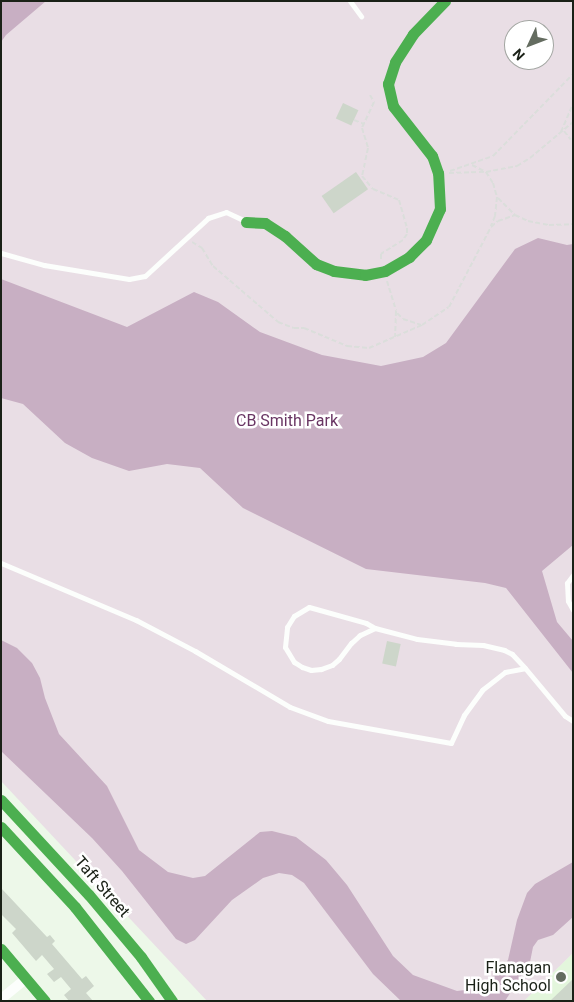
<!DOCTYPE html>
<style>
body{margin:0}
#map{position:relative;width:574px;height:1002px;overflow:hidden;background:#edf8e9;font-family:Roboto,sans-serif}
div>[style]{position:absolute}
.built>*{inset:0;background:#e3f6dc}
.green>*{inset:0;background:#e9dee5}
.water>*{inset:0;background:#c8afc3}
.building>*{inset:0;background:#cdd6ca;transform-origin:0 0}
.path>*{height:2px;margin-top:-1px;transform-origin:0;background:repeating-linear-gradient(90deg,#dbdedb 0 5px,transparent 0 7.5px)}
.lane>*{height:5px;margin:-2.5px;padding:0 2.5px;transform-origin:2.5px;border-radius:2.5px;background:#fcfefc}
.street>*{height:10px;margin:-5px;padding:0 5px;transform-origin:5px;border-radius:5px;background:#fcfefc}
.fast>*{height:11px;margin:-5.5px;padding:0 5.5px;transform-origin:5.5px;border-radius:5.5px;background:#4caf50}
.dots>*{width:14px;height:14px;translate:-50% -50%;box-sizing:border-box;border:2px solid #fff;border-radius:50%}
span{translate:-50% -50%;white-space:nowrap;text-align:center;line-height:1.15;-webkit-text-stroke:5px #fff;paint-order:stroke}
.park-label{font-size:16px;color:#693563}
.street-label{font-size:16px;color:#1a2117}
.poi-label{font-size:16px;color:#1a2117}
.right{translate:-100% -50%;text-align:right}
.frame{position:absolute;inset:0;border:2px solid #1a2117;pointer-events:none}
.north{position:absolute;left:504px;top:20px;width:50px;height:50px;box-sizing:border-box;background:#fff;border:1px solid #a3a6a2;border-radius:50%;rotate:227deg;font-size:14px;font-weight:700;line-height:20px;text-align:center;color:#1a2117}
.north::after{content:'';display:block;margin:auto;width:18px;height:22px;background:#646c60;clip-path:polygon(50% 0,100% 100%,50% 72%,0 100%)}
</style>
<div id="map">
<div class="built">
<i style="clip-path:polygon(573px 953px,573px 1001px,524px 1001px)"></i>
</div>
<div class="green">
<i style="clip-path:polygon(evenodd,1px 1px,573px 1px,573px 953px,524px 1001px,207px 1001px,1px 781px,1px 1px,514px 30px,544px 30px,544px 60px,514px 60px,514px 30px)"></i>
</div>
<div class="water">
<i style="clip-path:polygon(1px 1px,46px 1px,6px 35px,1px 42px)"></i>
<i style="clip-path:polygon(538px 238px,567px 245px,573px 244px,573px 545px,542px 571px,557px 622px,573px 641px,573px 673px,506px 588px,485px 583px,366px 569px,243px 508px,200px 468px,167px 464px,129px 471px,92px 458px,65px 443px,23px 404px,1px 398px,1px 279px,127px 327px,194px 292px,218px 302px,260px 332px,322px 355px,381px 366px,423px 357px,446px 343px,515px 249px)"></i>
<i style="clip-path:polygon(1px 640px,17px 648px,32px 663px,40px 678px,45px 698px,59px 734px,107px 786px,139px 850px,168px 872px,193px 878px,205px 876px,260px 832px,272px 831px,296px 837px,326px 860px,347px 885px,393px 956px,413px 975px,457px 991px,481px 988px,508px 960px,517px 920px,527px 893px,535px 884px,573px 862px,573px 917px,553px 935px,538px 940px,533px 947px,530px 962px,505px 1001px,401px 1001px,373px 974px,304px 883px,292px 875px,279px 873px,263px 878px,232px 900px,195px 940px,186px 944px,176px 939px,122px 871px,92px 838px,1px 751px)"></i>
</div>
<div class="building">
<i style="left:343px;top:103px;width:17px;height:17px;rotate:25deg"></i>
<i style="left:356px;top:172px;width:21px;height:42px;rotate:55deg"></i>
<i style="left:387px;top:641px;width:14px;height:23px;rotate:12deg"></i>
<i style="clip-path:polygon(1px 888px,47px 937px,50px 935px,55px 941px,52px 944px,82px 979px,86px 976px,94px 986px,86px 993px,93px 1001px,69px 1001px,64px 995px,71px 989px,61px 977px,54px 982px,47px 974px,54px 969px,42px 955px,36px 961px,12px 933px,16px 929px,1px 914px)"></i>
<i style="clip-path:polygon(573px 979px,573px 1001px,550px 1001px)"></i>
</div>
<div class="path">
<i style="left:370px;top:95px;width:8px;rotate:60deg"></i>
<i style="left:374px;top:102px;width:29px;rotate:115deg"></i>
<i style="left:362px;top:128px;width:21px;rotate:73deg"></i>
<i style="left:368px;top:148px;width:29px;rotate:102deg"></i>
<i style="left:362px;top:176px;width:17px;rotate:50deg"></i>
<i style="left:373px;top:189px;width:28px;rotate:23deg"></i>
<i style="left:399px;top:200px;width:29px;rotate:74deg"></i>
<i style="left:407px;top:228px;width:6px;rotate:90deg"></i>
<i style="left:407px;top:234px;width:7px;rotate:124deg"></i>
<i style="left:403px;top:240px;width:26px;rotate:148deg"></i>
<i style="left:381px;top:254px;width:6px;rotate:90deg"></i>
<i style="left:354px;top:120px;width:11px;rotate:22deg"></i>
<i style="left:564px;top:131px;width:11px;rotate:52deg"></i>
<i style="left:561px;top:132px;width:30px;rotate:-67deg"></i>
<i style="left:472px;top:165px;width:16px;rotate:27deg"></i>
<i style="left:486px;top:172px;width:13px;rotate:58deg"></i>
<i style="left:493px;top:183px;width:15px;rotate:74deg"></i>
<i style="left:497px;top:197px;width:19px;rotate:96deg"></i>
<i style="left:495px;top:216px;width:11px;rotate:112deg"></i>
<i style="left:450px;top:171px;width:46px;rotate:-19.2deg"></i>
<i style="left:493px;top:156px;width:115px;rotate:-45.7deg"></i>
<i style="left:449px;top:173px;width:37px;rotate:-2deg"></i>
<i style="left:486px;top:172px;width:32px;rotate:-11deg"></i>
<i style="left:517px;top:166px;width:15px;rotate:-32deg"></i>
<i style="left:530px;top:158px;width:56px;rotate:-39.9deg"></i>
<i style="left:498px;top:198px;width:24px;rotate:45deg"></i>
<i style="left:192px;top:242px;width:12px;rotate:31deg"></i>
<i style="left:202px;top:248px;width:21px;rotate:59deg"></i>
<i style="left:213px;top:266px;width:86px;rotate:40.7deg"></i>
<i style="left:278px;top:322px;width:17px;rotate:21deg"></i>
<i style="left:294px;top:328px;width:10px"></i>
<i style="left:304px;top:328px;width:47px;rotate:22.7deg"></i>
<i style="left:347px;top:346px;width:22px;rotate:5deg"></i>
<i style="left:369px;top:348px;width:58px;rotate:-23.5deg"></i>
<i style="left:422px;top:325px;width:32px;rotate:-34deg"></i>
<i style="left:449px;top:307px;width:90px;rotate:-62.3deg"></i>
<i style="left:491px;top:227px;width:9px;rotate:-41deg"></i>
<i style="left:498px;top:221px;width:18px;rotate:-19deg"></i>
<i style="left:515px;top:215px;width:14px;rotate:25deg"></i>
<i style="left:528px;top:221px;width:21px;rotate:11deg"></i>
<i style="left:549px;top:225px;width:24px;rotate:-2deg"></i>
<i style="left:387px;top:281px;width:31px;rotate:73deg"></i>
<i style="left:396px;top:311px;width:26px;rotate:92deg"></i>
<i style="left:397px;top:313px;width:8px;rotate:45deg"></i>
<i style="left:403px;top:319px;width:19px;rotate:18deg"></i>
</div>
<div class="lane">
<i style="left:350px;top:1px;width:19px;rotate:54deg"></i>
<i style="left:1px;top:253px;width:45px;rotate:15.6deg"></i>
<i style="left:44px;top:265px;width:86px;rotate:9.4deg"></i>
<i style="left:129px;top:279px;width:16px;rotate:-11deg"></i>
<i style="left:145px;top:276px;width:86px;rotate:-42.6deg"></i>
<i style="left:208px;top:218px;width:19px;rotate:-18deg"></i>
<i style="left:226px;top:212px;width:21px;rotate:25deg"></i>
<i style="left:1px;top:563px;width:147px;rotate:22.9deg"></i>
<i style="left:136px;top:620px;width:67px;rotate:27.7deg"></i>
<i style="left:195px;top:651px;width:110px;rotate:30.5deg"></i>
<i style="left:290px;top:707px;width:40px;rotate:20.2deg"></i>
<i style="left:328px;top:721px;width:125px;rotate:10.1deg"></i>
<i style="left:451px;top:743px;width:31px;rotate:-65deg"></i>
<i style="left:464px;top:715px;width:31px;rotate:-54deg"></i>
<i style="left:482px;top:690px;width:29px;rotate:-38deg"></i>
<i style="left:505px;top:672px;width:20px;rotate:-11deg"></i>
<i style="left:573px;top:575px;width:10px;rotate:127deg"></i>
<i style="left:567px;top:583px;width:18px;rotate:87deg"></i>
<i style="left:568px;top:601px;width:10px;rotate:61deg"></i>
<i style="left:375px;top:628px;width:17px;rotate:155deg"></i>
<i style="left:360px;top:635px;width:12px;rotate:138deg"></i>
<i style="left:351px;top:643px;width:20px;rotate:127deg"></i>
<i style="left:339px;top:659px;width:9px;rotate:139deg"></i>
<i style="left:332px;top:665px;width:12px;rotate:160deg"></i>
<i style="left:321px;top:669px;width:10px;rotate:174deg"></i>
<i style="left:311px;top:670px;width:9px;rotate:-162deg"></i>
<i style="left:302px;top:667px;width:9px;rotate:-148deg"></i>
<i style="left:294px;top:662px;width:17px;rotate:-121deg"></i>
<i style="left:285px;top:647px;width:20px;rotate:-84deg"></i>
<i style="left:287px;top:627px;width:13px;rotate:-58deg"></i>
<i style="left:294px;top:616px;width:17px;rotate:-31deg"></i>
<i style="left:309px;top:607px;width:59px;rotate:15.7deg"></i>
<i style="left:366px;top:623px;width:10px;rotate:29deg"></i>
<i style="left:375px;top:628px;width:43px;rotate:14.7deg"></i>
<i style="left:417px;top:639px;width:39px;rotate:7deg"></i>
<i style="left:456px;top:644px;width:27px;rotate:2deg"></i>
<i style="left:483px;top:645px;width:22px;rotate:13deg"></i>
<i style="left:504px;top:650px;width:9px;rotate:27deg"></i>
<i style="left:512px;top:654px;width:19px;rotate:47deg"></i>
<i style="left:525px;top:668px;width:62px;rotate:50.2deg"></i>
<i style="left:565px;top:716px;width:9px;rotate:32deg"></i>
</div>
<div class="street">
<i style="left:1px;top:999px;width:33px;rotate:-39deg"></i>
</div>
<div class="fast">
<i style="left:246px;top:222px;width:19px;rotate:3deg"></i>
<i style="left:265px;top:223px;width:24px;rotate:33deg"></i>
<i style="left:285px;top:236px;width:42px;rotate:42.1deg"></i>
<i style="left:316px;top:264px;width:19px;rotate:21deg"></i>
<i style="left:334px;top:271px;width:31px;rotate:7deg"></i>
<i style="left:365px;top:275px;width:20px;rotate:-11deg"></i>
<i style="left:385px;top:271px;width:28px;rotate:-30deg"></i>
<i style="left:409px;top:257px;width:24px;rotate:-45deg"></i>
<i style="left:426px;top:240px;width:34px;rotate:-66deg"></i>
<i style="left:440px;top:209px;width:36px;rotate:-93deg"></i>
<i style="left:438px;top:173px;width:18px;rotate:-109deg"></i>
<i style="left:432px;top:156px;width:63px;rotate:-128deg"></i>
<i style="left:393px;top:106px;width:23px;rotate:-103deg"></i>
<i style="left:388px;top:84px;width:23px;rotate:-72deg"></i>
<i style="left:395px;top:62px;width:33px;rotate:-57deg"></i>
<i style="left:413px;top:34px;width:46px;rotate:-45.9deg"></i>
<i style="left:1px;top:800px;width:129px;rotate:47.2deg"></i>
<i style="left:89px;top:895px;width:81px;rotate:50deg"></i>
<i style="left:141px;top:957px;width:54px;rotate:54.8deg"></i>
<i style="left:1px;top:827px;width:109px;rotate:47.2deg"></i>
<i style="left:75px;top:907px;width:120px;rotate:51.8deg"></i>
<i style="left:1px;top:949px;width:68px;rotate:49.8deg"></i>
</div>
<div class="dots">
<i style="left:561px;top:977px;background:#646c60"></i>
</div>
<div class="park-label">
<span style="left:287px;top:421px">CB Smith Park</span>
</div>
<div class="street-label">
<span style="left:102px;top:887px;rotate:49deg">Taft Street</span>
</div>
<div class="poi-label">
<span class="right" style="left:551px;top:977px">Flanagan<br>High School</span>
</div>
<div class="frame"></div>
<div class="north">N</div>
</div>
